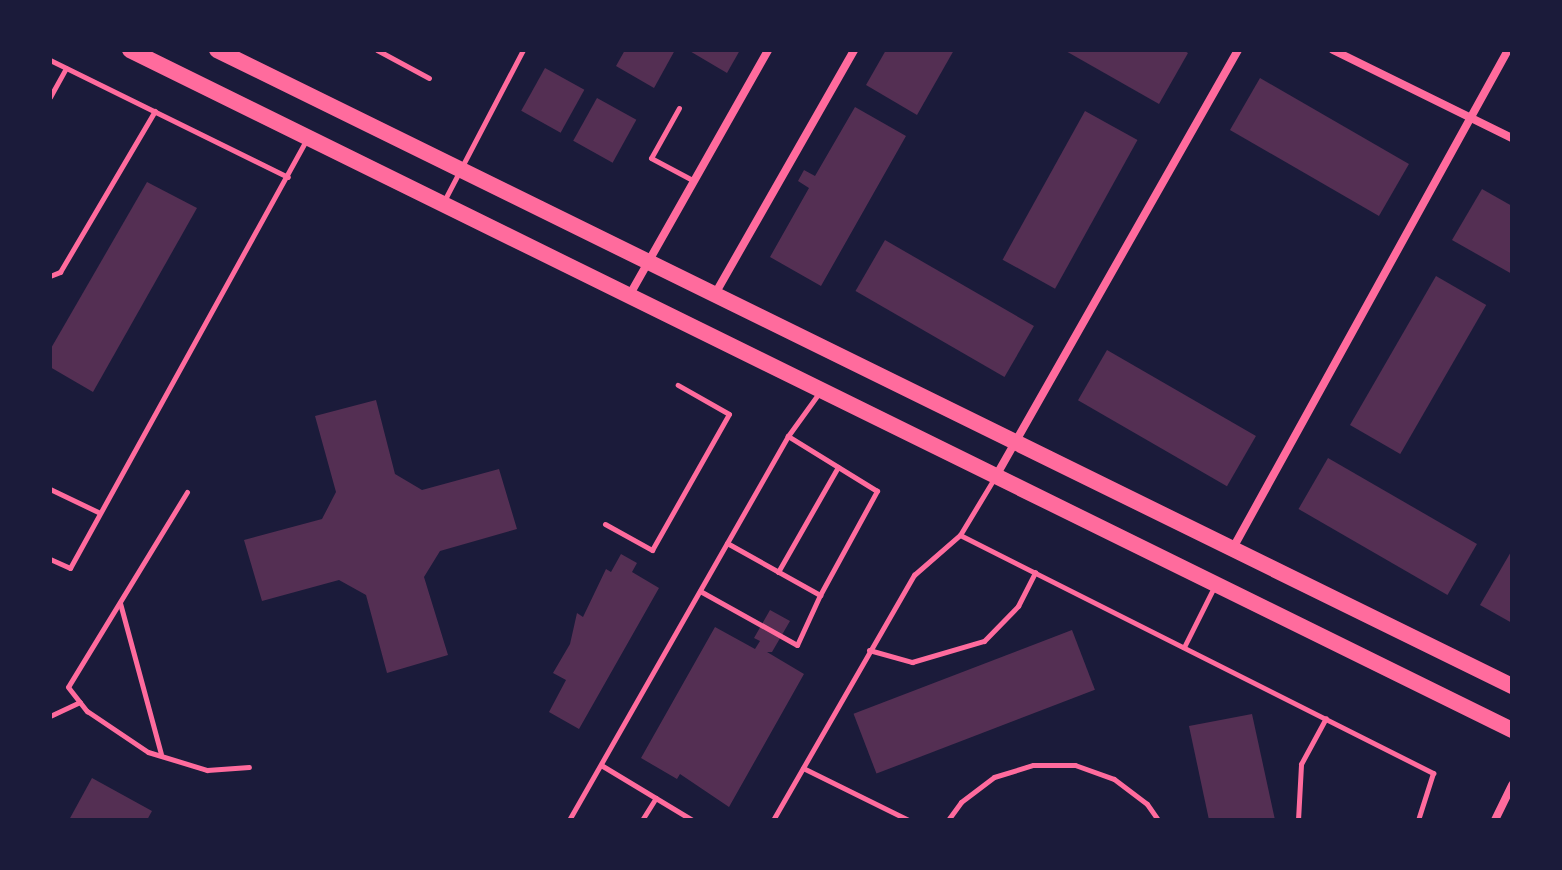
<!DOCTYPE html>
<style>
body{margin:0}
#map{position:relative;width:1562px;height:870px;overflow:hidden;background:#1b1b3a;font-family:Georgia,serif}
div>[style]{position:absolute}
.building>*{inset:0;background:#542f53;transform-origin:0 0}
.service>*{height:5px;margin:-2.5px;padding:0 2.5px;transform-origin:2.5px;border-radius:2.5px;background:#ff6b9d}
.minor>*{height:8px;margin:-4px;padding:0 4px;transform-origin:4px;border-radius:4px;background:#ff6b9d}
.primary>*{height:16px;margin:-8px;padding:0 8px;transform-origin:8px;border-radius:8px;background:#ff6b9d}
span{translate:-50% -50%;white-space:nowrap;text-align:center;line-height:1.15;-webkit-text-stroke:6px #1b1b3a;paint-order:stroke}
.frame{position:absolute;inset:0;border:52px solid #1b1b3a;pointer-events:none}
</style>
<div id="map">
<div class="building">
<i style="clip-path:polygon(625px 50px,675px 50px,654px 88px,616px 66px)"></i>
<i style="clip-path:polygon(688px 50px,740px 50px,727px 73px)"></i>
<i style="clip-path:polygon(886px 50px,954px 50px,917px 115px,866px 85px)"></i>
<i style="clip-path:polygon(1064px 50px,1183px 50px,1188px 53px,1159px 104px)"></i>
<i style="left:545px;top:68px;width:45px;height:49px;rotate:29deg"></i>
<i style="left:1260px;top:78px;width:172px;height:60px;rotate:30deg"></i>
<i style="left:597px;top:98px;width:45px;height:49px;rotate:29deg"></i>
<i style="clip-path:polygon(855px 107px,906px 136px,821px 286px,770px 257px,809px 188px,798px 181px,804px 170px,815px 176px)"></i>
<i style="left:1085px;top:111px;width:60px;height:170px;rotate:29deg"></i>
<i style="clip-path:polygon(147px 182px,197px 208px,93px 392px,50px 367px,50px 350px)"></i>
<i style="clip-path:polygon(1482px 189px,1512px 206px,1512px 274px,1452px 240px)"></i>
<i style="left:885px;top:240px;width:172px;height:59px;rotate:30deg"></i>
<i style="left:1436px;top:276px;width:58px;height:172px;rotate:30deg"></i>
<i style="left:1107px;top:350px;width:172px;height:58px;rotate:30deg"></i>
<i style="clip-path:polygon(376px 400px,395px 474px,422px 490px,499px 469px,517px 529px,440px 551px,424px 577px,448px 655px,387px 673px,366px 595px,339px 580px,262px 601px,244px 540px,322px 519px,336px 492px,315px 416px)"></i>
<i style="left:1328px;top:458px;width:172px;height:59px;rotate:30deg"></i>
<i style="clip-path:polygon(1512px 550px,1512px 623px,1480px 605px)"></i>
<i style="clip-path:polygon(621px 554px,637px 563px,632px 572px,659px 588px,579px 729px,549px 712px,566px 680px,553px 673px,570px 644px,577px 613px,583px 617px,606px 569px,611px 572px)"></i>
<i style="clip-path:polygon(770px 610px,790px 621px,772px 652px,767px 652px,804px 674px,729px 807px,680px 774px,677px 779px,641px 758px,715px 627px,755px 649px,760px 641px,754px 638px)"></i>
<i style="left:1072px;top:630px;width:64px;height:234px;rotate:69deg"></i>
<i style="clip-path:polygon(1252px 714px,1275px 820px,1209px 820px,1189px 726px)"></i>
<i style="clip-path:polygon(92px 778px,152px 811px,147px 820px,69px 820px)"></i>
</div>
<div class="service">
<i style="left:377px;top:50px;width:59px;rotate:28.3deg"></i>
<i style="left:50px;top:60px;width:265px;rotate:26.2deg"></i>
<i style="left:50px;top:97px;width:33px;rotate:-61deg"></i>
<i style="left:679px;top:108px;width:57px;rotate:119.2deg"></i>
<i style="left:651px;top:158px;width:49px;rotate:28.1deg"></i>
<i style="left:444px;top:201px;width:170px;rotate:-62.4deg"></i>
<i style="left:50px;top:276px;width:11px;rotate:-22deg"></i>
<i style="left:60px;top:272px;width:187px;rotate:-59.5deg"></i>
<i style="left:50px;top:489px;width:55px;rotate:25.6deg"></i>
<i style="left:187px;top:492px;width:228px;rotate:121.4deg"></i>
<i style="left:68px;top:687px;width:31px;rotate:52deg"></i>
<i style="left:87px;top:711px;width:73px;rotate:33.9deg"></i>
<i style="left:148px;top:752px;width:62px;rotate:17deg"></i>
<i style="left:207px;top:770px;width:42px;rotate:-4.1deg"></i>
<i style="left:605px;top:524px;width:54px;rotate:29deg"></i>
<i style="left:652px;top:550px;width:156px;rotate:-60.5deg"></i>
<i style="left:729px;top:414px;width:59px;rotate:-150.4deg"></i>
<i style="left:960px;top:535px;width:530px;rotate:26.71deg"></i>
<i style="left:1433px;top:773px;width:49px;rotate:107.7deg"></i>
<i style="left:727px;top:543px;width:107px;rotate:29.2deg"></i>
<i style="left:820px;top:595px;width:119px;rotate:-61.3deg"></i>
<i style="left:877px;top:491px;width:105px;rotate:-148.3deg"></i>
<i style="left:50px;top:559px;width:22px;rotate:24deg"></i>
<i style="left:70px;top:568px;width:490px;rotate:-61.1deg"></i>
<i style="left:778px;top:572px;width:121px;rotate:-60.3deg"></i>
<i style="left:700px;top:591px;width:111px;rotate:29.1deg"></i>
<i style="left:797px;top:645px;width:55px;rotate:-65.3deg"></i>
<i style="left:120px;top:603px;width:156px;rotate:74.8deg"></i>
<i style="left:1184px;top:647px;width:67px;rotate:-63.4deg"></i>
<i style="left:869px;top:650px;width:45px;rotate:15.6deg"></i>
<i style="left:912px;top:662px;width:75px;rotate:-16.3deg"></i>
<i style="left:984px;top:641px;width:49px;rotate:-45.8deg"></i>
<i style="left:1018px;top:606px;width:38px;rotate:-63deg"></i>
<i style="left:50px;top:716px;width:33px;rotate:-25deg"></i>
<i style="left:601px;top:765px;width:106px;rotate:31.1deg"></i>
<i style="left:803px;top:768px;width:117px;rotate:26.3deg"></i>
<i style="left:569px;top:820px;width:442px;rotate:-60.3deg"></i>
<i style="left:788px;top:436px;width:53px;rotate:-54.2deg"></i>
<i style="left:642px;top:820px;width:26px;rotate:-58deg"></i>
<i style="left:773px;top:820px;width:283px;rotate:-60.1deg"></i>
<i style="left:914px;top:575px;width:61px;rotate:-41deg"></i>
<i style="left:960px;top:535px;width:68px;rotate:-58.9deg"></i>
<i style="left:948px;top:820px;width:22px;rotate:-54deg"></i>
<i style="left:961px;top:802px;width:41px;rotate:-37.1deg"></i>
<i style="left:994px;top:777px;width:41px;rotate:-17.1deg"></i>
<i style="left:1033px;top:765px;width:42px"></i>
<i style="left:1075px;top:765px;width:41px;rotate:19.7deg"></i>
<i style="left:1114px;top:779px;width:41px;rotate:37.1deg"></i>
<i style="left:1147px;top:804px;width:19px;rotate:55deg"></i>
<i style="left:1298px;top:820px;width:56px;rotate:-86.9deg"></i>
<i style="left:1301px;top:764px;width:52px;rotate:-61.5deg"></i>
</div>
<div class="minor">
<i style="left:1333px;top:50px;width:199px;rotate:26.2deg"></i>
<i style="left:715px;top:294px;width:281px;rotate:-60.3deg"></i>
<i style="left:629px;top:296px;width:283px;rotate:-60.5deg"></i>
<i style="left:996px;top:476px;width:490px;rotate:-60.4deg"></i>
<i style="left:1233px;top:548px;width:569px;rotate:-61.09deg"></i>
<i style="left:1495px;top:820px;width:39px;rotate:-64deg"></i>
</div>
<div class="primary">
<i style="left:130px;top:50px;width:1540px;rotate:26.2deg"></i>
<i style="left:217px;top:50px;width:1443px;rotate:26.16deg"></i>
</div>
<div class="frame"></div>
</div>
